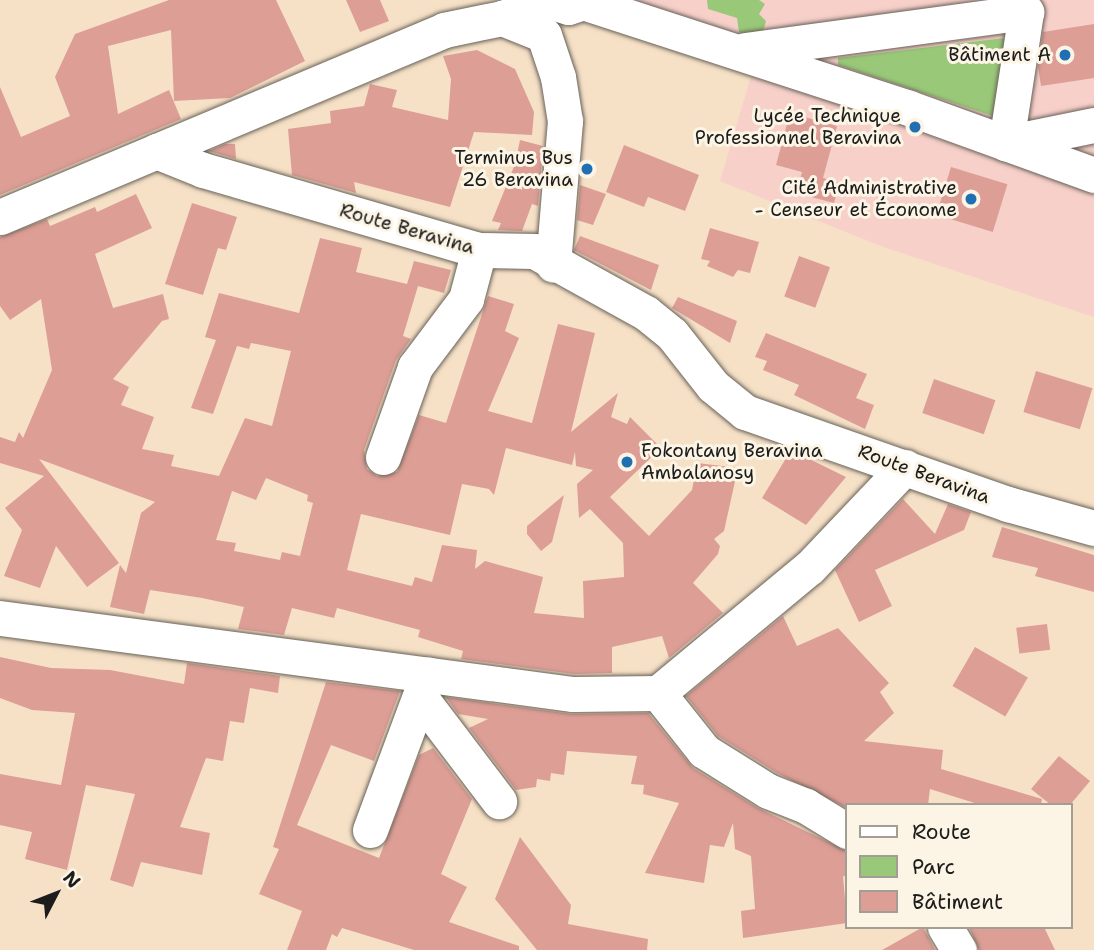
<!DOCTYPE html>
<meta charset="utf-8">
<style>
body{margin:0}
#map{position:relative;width:1094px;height:950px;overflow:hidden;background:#f6e1c7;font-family:"Shantell Sans",sans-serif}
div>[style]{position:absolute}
.built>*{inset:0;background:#f7d0ca}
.green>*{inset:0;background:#99c978}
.building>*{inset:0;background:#dd9e96;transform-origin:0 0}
.roads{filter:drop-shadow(0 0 2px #686158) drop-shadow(0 0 2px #686158)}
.minor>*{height:35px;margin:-17.5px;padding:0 17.5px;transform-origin:17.5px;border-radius:17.5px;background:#fff}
.dots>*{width:19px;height:19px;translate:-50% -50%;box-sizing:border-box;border:4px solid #fcf5e5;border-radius:50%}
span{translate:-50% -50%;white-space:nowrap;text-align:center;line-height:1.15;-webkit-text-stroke:6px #fcf5e5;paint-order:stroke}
.poi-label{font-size:19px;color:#1c1c1c}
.right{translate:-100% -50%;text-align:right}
.left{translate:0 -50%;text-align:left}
.street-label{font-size:19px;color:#1c1c1c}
.legend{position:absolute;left:845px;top:803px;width:228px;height:126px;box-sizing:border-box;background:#fcf5e5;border:2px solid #a29e95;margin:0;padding:9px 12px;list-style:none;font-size:21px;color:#1c1c1c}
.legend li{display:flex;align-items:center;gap:14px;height:35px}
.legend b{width:35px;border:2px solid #a29e95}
.north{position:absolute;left:21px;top:859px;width:70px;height:70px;-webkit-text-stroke:5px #fcf5e5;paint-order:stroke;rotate:48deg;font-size:19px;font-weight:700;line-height:28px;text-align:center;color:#1c1c1c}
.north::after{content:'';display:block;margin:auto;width:24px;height:32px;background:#1c1c1c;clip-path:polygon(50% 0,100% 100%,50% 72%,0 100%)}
</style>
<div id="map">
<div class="built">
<i style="clip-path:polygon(592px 0,1094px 0,1094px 317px,878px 245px,720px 181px,752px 73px)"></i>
</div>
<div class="green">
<i style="clip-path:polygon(707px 0,759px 0,765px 4px,759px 14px,766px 21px,761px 39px,739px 32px,737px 18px,708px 9px)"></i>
<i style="clip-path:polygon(1005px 38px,993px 116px,838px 65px,838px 58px)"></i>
</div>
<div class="building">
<i style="clip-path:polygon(169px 0,276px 0,305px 61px,230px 98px,174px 101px,171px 30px,108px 46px,118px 114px,169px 90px,181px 119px,0 195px,0 87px,21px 137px,70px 116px,55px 77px,75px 34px)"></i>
<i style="clip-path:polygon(346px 0,380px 0,389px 21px,360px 32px)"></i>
<i style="clip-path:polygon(1094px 24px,1094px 78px,1041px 86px,1038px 66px,1043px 32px)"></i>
<i style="clip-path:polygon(477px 50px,515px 69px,534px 112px,532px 135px,474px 132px,450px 207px,354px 182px,356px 193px,292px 175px,288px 129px,331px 123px,330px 111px,364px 106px,370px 84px,397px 90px,392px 107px,448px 120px,451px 79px,443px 56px)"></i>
<i style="clip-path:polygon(790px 113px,837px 126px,823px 178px,840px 183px,834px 203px,796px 193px,802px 172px,776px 165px)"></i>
<i style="clip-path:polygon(520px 140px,543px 146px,538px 206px,532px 204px,522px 231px,498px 230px,501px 223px,492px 221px,515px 164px)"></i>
<i style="clip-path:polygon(225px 144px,235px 144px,236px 159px,209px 151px)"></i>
<i style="clip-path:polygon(624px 145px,699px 175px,685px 211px,648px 197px,644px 207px,606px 192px)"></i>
<i style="left:951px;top:167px;width:59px;height:50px;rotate:17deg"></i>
<i style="clip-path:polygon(580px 185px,606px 194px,593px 225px,577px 220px)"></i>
<i style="clip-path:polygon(evenodd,136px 194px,152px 228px,95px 254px,113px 308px,163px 294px,169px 319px,162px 321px,113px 379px,129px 387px,121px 405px,154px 417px,142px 449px,174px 455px,171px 466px,219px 476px,245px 418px,272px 426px,291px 351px,251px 343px,249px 349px,237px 346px,213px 414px,191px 408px,216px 340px,205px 337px,219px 293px,299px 313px,320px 238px,362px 248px,356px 272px,407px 284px,414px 261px,451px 270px,444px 293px,418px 286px,403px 336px,411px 339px,396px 360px,364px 450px,367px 469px,377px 476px,397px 472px,419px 415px,446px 423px,488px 296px,514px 304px,505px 331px,519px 338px,488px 411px,532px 423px,558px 324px,595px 333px,571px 432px,618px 393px,611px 417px,627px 424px,630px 417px,661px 448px,610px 497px,649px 536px,692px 490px,697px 463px,738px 468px,724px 531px,714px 539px,720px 546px,718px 554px,693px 583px,723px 613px,669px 658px,662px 636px,612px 647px,612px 673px,574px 674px,461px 659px,463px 651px,418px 637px,420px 630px,337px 608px,334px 618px,292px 608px,284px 635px,238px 629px,244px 607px,202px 598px,150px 590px,144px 614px,110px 607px,120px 565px,126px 573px,141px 513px,155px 502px,39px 459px,119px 563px,87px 587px,56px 546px,40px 588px,4px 576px,22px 530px,5px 508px,44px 476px,0 463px,0 437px,15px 442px,19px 432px,23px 438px,52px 370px,41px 299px,10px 320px,0 306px,0 237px,47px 219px,50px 226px,95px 207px,97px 212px,136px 194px,506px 448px,572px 465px,575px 452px,576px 466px,593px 470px,577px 484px,579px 518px,590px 509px,623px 543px,624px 577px,583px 581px,584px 618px,534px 613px,543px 577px,485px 561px,475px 569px,477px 550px,442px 545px,432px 582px,415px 577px,412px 586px,347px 570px,361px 514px,450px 535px,462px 484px,489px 489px,494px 495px,506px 448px,136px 194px,266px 478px,308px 495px,307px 501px,313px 503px,300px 556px,282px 552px,280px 560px,234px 551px,236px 543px,216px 540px,232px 491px,256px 500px,266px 478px)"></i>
<i style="clip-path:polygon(192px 203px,237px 217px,226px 250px,218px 248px,203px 295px,165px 284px)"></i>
<i style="clip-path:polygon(710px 228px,759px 242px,750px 273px,738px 270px,733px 277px,707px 266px,710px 261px,701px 259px)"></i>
<i style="clip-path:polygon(580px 236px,659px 265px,651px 290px,574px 250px)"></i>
<i style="left:799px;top:256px;width:33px;height:43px;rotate:20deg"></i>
<i style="clip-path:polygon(678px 297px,737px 321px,730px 343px,672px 308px)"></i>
<i style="clip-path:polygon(766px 333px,867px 374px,856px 398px,874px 405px,865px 429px,794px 395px,799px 385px,763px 370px,767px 361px,755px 357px)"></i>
<i style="left:1036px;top:371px;width:59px;height:43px;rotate:17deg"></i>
<i style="left:934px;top:379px;width:65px;height:36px;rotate:19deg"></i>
<i style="clip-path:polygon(791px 450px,846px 477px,806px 525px,762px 498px)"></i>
<i style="clip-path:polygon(564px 495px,552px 542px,541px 551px,527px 534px,527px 526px)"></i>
<i style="clip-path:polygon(903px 499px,935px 534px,948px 504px,971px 512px,964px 530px,875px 570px,892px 606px,859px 622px,835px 570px)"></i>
<i style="clip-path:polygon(1002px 527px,1094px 555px,1094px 592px,1035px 576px,1038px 568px,992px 557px)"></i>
<i style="clip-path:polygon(783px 616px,797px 646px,838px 628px,889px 683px,880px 692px,894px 713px,864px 741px,943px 750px,941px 769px,1042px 799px,1041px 805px,981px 805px,930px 789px,928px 805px,847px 808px,777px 773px,718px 736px,686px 696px)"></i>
<i style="left:1047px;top:624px;width:26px;height:31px;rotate:83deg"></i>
<i style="left:975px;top:647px;width:61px;height:45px;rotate:30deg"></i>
<i style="clip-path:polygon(0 657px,51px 668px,110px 670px,184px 684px,187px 663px,280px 676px,278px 693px,250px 688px,244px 723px,230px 721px,223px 761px,206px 758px,180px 827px,210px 833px,202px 875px,141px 862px,133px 887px,110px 880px,135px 794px,86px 785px,67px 870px,25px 859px,32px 832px,0 825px,0 774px,61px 785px,75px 713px,32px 710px,0 698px)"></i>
<i style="clip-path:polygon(326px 682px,400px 691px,374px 761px,331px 745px,297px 825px,379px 858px,419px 755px,433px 748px,472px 799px,441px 874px,467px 887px,449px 922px,519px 946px,519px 950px,414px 950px,342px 928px,337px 937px,332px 934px,326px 950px,287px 950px,302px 911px,259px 894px,279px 849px,273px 847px)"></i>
<i style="clip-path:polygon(446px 697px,571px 714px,648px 713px,693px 768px,758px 808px,847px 851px,847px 877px,843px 876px,847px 923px,743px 938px,741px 911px,755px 909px,751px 856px,735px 849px,733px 823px,724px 847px,710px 845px,704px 883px,645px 873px,679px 803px,643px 794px,644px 785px,631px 784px,637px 756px,567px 751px,564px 775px,551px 773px,550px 781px,537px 779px,536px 787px,516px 790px,469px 728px,488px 719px,458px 714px)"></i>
<i style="clip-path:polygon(1059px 756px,1090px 781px,1070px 805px,1051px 805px,1031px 789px)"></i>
<i style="clip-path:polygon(520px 837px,571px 905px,568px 924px,648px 939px,647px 950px,537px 950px,495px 899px)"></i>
<i style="clip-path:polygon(923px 927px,935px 950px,882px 950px)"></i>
<i style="clip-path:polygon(969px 927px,1044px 927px,1055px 950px,979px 950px)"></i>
</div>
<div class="roads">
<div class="minor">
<i style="left:502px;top:18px;width:52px;rotate:-18.1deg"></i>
<i style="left:551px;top:2px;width:18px;rotate:16deg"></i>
<i style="left:568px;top:7px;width:16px;rotate:-18deg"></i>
<i style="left:583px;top:2px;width:343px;rotate:18deg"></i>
<i style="left:909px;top:108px;width:197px;rotate:19.9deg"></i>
<i style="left:745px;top:50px;width:284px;rotate:-7.7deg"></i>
<i style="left:1026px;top:12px;width:133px;rotate:98.7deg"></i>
<i style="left:1006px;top:143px;width:90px;rotate:-11.6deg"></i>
<i style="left:156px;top:151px;width:51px;rotate:22deg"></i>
<i style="left:203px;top:170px;width:287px;rotate:16.2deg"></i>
<i style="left:479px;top:250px;width:55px;rotate:1deg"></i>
<i style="left:534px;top:251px;width:128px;rotate:29deg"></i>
<i style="left:646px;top:313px;width:33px;rotate:39deg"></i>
<i style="left:672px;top:334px;width:66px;rotate:51.7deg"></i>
<i style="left:713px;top:386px;width:41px;rotate:39.1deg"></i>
<i style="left:745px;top:412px;width:279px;rotate:19.3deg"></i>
<i style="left:1008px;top:504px;width:89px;rotate:15.6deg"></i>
<i style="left:0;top:217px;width:482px;rotate:-22.8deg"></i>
<i style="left:444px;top:30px;width:59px;rotate:-11.7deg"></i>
<i style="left:502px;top:18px;width:45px;rotate:22deg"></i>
<i style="left:544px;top:35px;width:44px;rotate:71.6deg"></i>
<i style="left:558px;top:77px;width:45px;rotate:81deg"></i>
<i style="left:565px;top:121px;width:144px;rotate:94.8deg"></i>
<i style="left:383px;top:457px;width:96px;rotate:-70.4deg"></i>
<i style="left:415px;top:367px;width:85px;rotate:-53.1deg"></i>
<i style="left:466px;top:299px;width:51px;rotate:-75.1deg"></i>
<i style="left:0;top:618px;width:578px;rotate:7.56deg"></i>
<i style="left:573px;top:694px;width:85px;rotate:-0.7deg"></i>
<i style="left:658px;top:693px;width:197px;rotate:-39.7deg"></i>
<i style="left:810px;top:567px;width:138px;rotate:-46.5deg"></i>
<i style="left:658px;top:693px;width:74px;rotate:51.6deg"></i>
<i style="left:704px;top:751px;width:75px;rotate:32deg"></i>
<i style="left:768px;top:791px;width:41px;rotate:21.5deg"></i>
<i style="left:806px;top:806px;width:48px;rotate:31.4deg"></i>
<i style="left:420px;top:697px;width:131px;rotate:52.8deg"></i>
<i style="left:370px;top:830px;width:166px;rotate:-69.6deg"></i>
<i style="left:945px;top:927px;width:27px;rotate:59deg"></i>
</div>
</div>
<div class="dots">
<i style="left:1065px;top:55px;background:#1f6fb2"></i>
<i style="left:915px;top:127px;background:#1f6fb2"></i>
<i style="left:587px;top:169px;background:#1f6fb2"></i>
<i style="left:971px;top:199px;background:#1f6fb2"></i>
<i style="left:627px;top:462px;background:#1f6fb2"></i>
</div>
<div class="poi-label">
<span class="right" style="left:1051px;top:55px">Bâtiment A</span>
<span class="right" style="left:901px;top:127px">Lycée Technique<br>Professionnel Beravina</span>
<span class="right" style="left:573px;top:169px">Terminus Bus<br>26 Beravina</span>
<span class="right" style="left:957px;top:199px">Cité Administrative<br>- Censeur et Économe</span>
<span class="left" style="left:641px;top:462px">Fokontany Beravina<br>Ambalanosy</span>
</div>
<div class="street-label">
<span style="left:407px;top:229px;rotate:16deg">Route Beravina</span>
<span style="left:924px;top:474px;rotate:20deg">Route Beravina</span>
</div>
<ul class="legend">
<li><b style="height:9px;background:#fff"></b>Route</li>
<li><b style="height:19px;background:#99c978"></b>Parc</li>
<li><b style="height:19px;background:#dd9e96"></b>Bâtiment</li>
</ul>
<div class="north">N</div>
</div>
